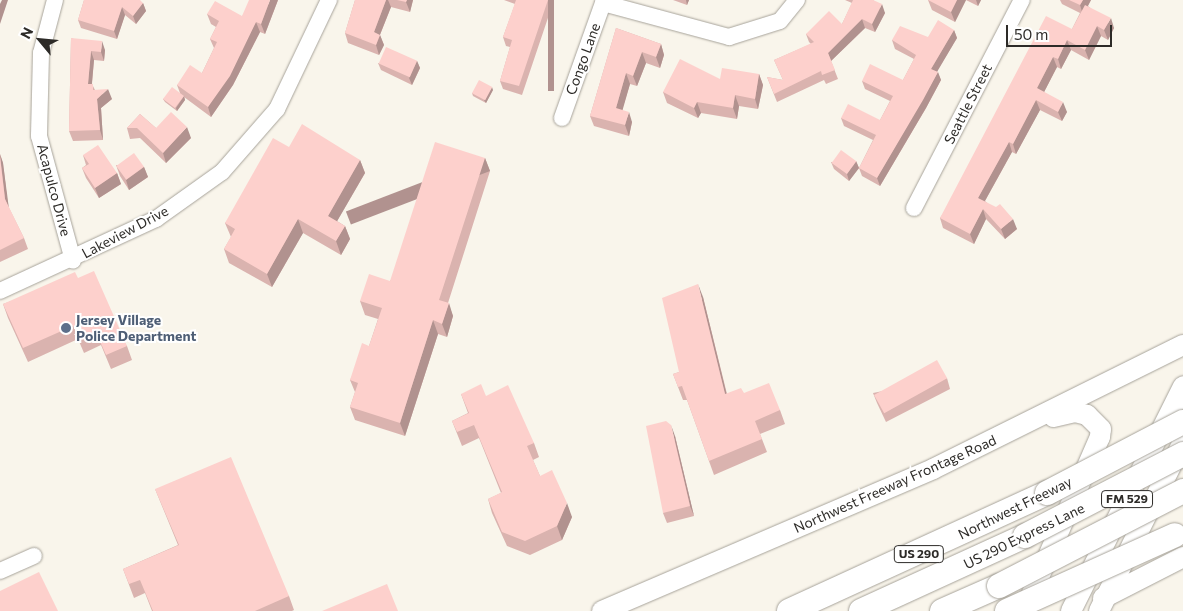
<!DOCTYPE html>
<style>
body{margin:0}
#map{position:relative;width:1183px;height:611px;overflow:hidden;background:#f9f5eb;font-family:Commissioner,sans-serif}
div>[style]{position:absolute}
.roads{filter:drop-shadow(0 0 1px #a7a39a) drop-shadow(0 0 1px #a7a39a)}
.minor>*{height:16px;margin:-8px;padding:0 8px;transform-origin:8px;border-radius:8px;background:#fff}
.major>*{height:20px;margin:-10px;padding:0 10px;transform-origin:10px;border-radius:10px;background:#fff}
.highway>*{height:24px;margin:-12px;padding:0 12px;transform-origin:12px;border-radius:12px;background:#fff}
.bridges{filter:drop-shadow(0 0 1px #a7a39a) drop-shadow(0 0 1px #a7a39a)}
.highway-bridge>*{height:24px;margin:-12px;padding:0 12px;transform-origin:12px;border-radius:12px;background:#fff}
.wall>*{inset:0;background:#dab3af}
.shaded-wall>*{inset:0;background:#b1928f;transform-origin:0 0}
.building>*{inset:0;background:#fdd0cc;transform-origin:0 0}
.dots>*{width:14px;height:14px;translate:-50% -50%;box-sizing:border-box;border:2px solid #fff;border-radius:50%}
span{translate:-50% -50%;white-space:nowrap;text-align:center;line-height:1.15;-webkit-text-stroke:4px #fff;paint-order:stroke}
.shield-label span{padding:1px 4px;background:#fff;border:1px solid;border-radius:4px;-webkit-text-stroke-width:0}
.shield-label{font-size:12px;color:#2d2b28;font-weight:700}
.street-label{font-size:14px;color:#2d2b28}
.service-label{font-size:14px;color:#4e5e75;font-weight:700}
.left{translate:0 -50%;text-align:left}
.north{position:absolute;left:15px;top:15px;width:50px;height:50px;-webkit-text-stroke:4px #fff;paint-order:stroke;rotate:298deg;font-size:14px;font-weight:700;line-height:20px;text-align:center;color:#2d2b28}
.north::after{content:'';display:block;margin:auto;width:18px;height:22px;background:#2d2b28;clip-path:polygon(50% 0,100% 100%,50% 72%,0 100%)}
.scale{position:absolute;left:1006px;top:25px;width:106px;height:22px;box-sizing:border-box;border:2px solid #2d2b28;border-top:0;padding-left:6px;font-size:15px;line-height:18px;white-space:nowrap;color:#2d2b28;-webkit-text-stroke:4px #fff;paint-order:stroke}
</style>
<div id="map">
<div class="roads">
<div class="minor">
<i style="left:55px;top:0;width:55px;rotate:104.8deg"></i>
<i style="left:41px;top:53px;width:83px;rotate:91.4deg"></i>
<i style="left:39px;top:136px;width:129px;rotate:74.7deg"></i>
<i style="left:603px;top:3px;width:131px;rotate:15.1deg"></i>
<i style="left:729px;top:37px;width:53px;rotate:-17.4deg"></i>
<i style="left:780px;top:21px;width:27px;rotate:-51deg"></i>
<i style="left:562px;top:118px;width:125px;rotate:-70.4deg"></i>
<i style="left:914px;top:208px;width:234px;rotate:-62.6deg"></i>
<i style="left:0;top:291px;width:172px;rotate:-24.8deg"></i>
<i style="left:156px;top:219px;width:81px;rotate:-35.5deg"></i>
<i style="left:222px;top:172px;width:84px;rotate:-48.9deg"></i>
<i style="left:277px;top:109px;width:121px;rotate:-64.5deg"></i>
<i style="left:0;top:571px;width:37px;rotate:-24deg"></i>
</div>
<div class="major">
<i style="left:1103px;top:598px;width:90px;rotate:-27.1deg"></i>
<i style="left:1026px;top:607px;width:185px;rotate:-66.5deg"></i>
<i style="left:1100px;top:437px;width:8px;rotate:-83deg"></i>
<i style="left:1101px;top:429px;width:20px;rotate:-135deg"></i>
<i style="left:1087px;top:415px;width:12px;rotate:-166deg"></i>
<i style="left:1075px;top:412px;width:22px;rotate:167deg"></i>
<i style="left:602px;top:611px;width:360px;rotate:-23.2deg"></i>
<i style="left:933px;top:469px;width:279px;rotate:-26.4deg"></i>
<i style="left:1071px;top:611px;width:251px;rotate:-63.5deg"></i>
<i style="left:1099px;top:611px;width:189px;rotate:-63.6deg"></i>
</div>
<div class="highway">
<i style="left:789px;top:611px;width:284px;rotate:-24.6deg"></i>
<i style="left:861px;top:611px;width:180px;rotate:-24.6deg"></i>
<i style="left:942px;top:611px;width:62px;rotate:-23.7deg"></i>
</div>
</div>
<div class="bridges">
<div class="highway-bridge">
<i style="left:1047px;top:493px;width:153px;rotate:-27.6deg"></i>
<i style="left:1025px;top:536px;width:178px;rotate:-27.4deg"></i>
<i style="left:999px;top:586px;width:207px;rotate:-27.3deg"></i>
<i style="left:1007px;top:611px;width:184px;rotate:-24.3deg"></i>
</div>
</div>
<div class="wall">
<i style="clip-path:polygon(84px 0,143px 3px,146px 11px,136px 24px,125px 15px,117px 39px,81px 28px,78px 20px)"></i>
<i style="clip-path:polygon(278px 0,265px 34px,260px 32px,233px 85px,211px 117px,184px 97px,185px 100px,177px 111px,165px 102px,163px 99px,180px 93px,177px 85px,202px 73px,214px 48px,210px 39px,216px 27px,211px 24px,207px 14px,242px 16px)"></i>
<i style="clip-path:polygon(355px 0,413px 0,410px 12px,391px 7px,380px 35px,384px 45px,379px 55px,348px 43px,345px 33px)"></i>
<i style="clip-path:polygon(504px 0,554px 0,522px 95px,503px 89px,500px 81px,510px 47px,506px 46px,503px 37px,515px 4px)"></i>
<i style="clip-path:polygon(673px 0,689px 0,687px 5px)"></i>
<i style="clip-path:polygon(845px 0,873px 0,885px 13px,875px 32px,865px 28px,831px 61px,838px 79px,826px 84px,824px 80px,777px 102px,767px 77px,783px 80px,774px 60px,811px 44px,809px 42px,806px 34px,842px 24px,852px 3px)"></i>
<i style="clip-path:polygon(928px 0,981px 0,978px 6px,966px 0,955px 22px,932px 10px)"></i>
<i style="clip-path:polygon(1060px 0,1091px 0,1088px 6px,1114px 28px,1108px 40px,1101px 36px,1089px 60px,1071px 50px,1061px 69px,1057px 67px,1044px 92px,1067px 112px,1062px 121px,1040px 110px,1016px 154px,1012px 152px,985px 201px,1017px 229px,1005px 239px,986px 219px,974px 244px,943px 228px,940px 218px,1072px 29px,1080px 13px,1062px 4px)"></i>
<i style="clip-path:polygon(616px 28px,661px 44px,664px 55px,660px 68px,646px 63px,637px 86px,630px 84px,622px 110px,632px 122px,629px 136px,594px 126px,590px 116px)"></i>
<i style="clip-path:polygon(954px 30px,957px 38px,937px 71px,941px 80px,926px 108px,880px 186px,862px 176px,859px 168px,873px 140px,844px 126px,841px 118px,880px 120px,890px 101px,865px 89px,862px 81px,903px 80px,914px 59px,895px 49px,892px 40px,928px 37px)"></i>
<i style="clip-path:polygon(71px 38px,105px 50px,104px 61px,94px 60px,92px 84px,95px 90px,112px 99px,101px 108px,103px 140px,73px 141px,69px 131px)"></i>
<i style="clip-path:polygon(417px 61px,420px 68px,412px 85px,381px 70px,378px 63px)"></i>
<i style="clip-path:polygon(759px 74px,763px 85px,758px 109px,739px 106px,737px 119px,701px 113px,698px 118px,667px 103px,663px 92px,720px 79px)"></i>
<i style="clip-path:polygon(493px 90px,486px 103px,473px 96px,472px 93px)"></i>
<i style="clip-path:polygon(140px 114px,156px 128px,191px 138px,166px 163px,140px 138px,130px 139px,127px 128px)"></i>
<i style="clip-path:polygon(289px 147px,360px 160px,365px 173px,337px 221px,345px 226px,350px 239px,341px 255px,303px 233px,272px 287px,229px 263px,224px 249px,231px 237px,225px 223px)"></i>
<i style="clip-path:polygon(0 154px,3px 163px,8px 206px,24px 238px,28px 249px,0 262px)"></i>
<i style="clip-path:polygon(83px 155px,117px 173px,121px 184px,99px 198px,86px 178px,82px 168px,86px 165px)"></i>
<i style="clip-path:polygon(485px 158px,490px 171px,448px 303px,453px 316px,447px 337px,438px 334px,405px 436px,355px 420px,350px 407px,355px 392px,350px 380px,369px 346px,378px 319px,365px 315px,360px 301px,390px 281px)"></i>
<i style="clip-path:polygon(856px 161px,859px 168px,849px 181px,834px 169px,831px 162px)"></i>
<i style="clip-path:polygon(116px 165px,144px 167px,148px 177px,129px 190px,120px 176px)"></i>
<i style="clip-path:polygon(78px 278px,127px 346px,132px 360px,111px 369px,101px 345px,84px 353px,78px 339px,28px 362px,8px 318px,3px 304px)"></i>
<i style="clip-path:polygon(703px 297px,727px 394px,744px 393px,780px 410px,785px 424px,760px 434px,767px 452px,714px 475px,687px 400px,683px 400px,673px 374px,679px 372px)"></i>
<i style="clip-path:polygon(947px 378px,950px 389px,886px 422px,877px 403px,873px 393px)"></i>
<i style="clip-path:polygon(461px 394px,486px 396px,534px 443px,539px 457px,533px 460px,540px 476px,572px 517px,562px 540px,530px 555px,507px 546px,492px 513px,488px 499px,501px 493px,479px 438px,462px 446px,452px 421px,468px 413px)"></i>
<i style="clip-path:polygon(675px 436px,694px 516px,667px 523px,663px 513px)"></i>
<i style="clip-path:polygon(155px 489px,289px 596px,294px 610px,292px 611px,152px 611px,145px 593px,134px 598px,123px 569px,178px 545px)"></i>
</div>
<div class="shaded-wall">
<i style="clip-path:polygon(2px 0,8px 0,0 24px,0 4px)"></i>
<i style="clip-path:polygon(270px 0,278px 0,265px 34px,261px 24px)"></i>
<i style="clip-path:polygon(386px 0,388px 0,391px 7px,377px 42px,374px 32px)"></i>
<i style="clip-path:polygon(407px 0,413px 0,410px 12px,406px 2px)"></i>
<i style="left:548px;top:0;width:6px;height:91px"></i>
<i style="clip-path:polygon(686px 0,689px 0,687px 5px)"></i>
<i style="clip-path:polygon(957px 0,966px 0,955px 22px,951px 12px)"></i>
<i style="clip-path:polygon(976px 0,981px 0,978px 6px)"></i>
<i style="clip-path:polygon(1083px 0,1091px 0,1083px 15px,1080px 5px)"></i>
<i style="clip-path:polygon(143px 3px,146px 11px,136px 24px,133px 16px)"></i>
<i style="clip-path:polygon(882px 4px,885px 13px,875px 32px,872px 24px)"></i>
<i style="clip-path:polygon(122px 7px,125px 15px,117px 39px,114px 31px)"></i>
<i style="clip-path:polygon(1111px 18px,1114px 28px,1108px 40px,1104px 30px)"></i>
<i style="clip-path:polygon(862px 19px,865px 28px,831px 61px,828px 53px)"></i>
<i style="clip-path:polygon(256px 22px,260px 32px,233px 85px,211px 117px,208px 107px)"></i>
<i style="clip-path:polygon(1097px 26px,1101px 36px,1089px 60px,1085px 50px)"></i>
<i style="clip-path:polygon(954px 30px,957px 38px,934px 77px,931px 69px)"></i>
<i style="clip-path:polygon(380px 35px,384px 45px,379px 55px,376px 45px)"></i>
<i style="clip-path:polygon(1067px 40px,1071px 50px,1061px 69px,1058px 59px)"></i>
<i style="clip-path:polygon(102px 41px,105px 50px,104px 61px,101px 52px)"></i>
<i style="clip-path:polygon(661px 44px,664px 55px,660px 68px,656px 57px)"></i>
<i style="clip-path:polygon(91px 51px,94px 60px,91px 93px,88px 84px)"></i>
<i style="clip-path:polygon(642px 52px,646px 63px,637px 86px,633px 76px)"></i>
<i style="clip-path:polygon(1053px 57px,1057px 67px,1041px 98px,1037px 88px)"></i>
<i style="clip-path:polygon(417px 61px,420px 68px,412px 85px,409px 78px)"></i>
<i style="clip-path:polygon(938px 72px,941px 80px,926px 108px,880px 186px,877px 178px)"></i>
<i style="clip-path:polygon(626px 73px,630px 84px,620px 119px,616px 108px)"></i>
<i style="clip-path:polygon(759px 74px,763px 85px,758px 109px,755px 99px)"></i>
<i style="clip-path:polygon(492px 87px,493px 90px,486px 103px,484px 100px)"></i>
<i style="clip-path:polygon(108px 89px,112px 99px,101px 108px,103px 140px,100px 130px,97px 99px)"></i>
<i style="clip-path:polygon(735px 95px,739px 106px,737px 119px,733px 108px)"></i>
<i style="clip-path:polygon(184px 96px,185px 100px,177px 111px,176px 108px)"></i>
<i style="clip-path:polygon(1036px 100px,1040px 110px,1016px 154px,1013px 144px)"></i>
<i style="clip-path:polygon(697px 102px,701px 113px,698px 118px,694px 108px)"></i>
<i style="clip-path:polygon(1063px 102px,1067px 112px,1062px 121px,1058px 112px)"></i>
<i style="clip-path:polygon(629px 112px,632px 122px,629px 136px,625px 125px)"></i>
<i style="clip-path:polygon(187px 127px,191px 138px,166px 163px,163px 153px)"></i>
<i style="clip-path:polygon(1009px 142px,1012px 152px,981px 208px,978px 198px)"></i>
<i style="clip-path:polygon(0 154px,3px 163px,9px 209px,5px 199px)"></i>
<i style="left:485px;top:158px;width:14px;height:149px;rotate:69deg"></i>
<i style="clip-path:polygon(360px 160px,365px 173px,332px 230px,328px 216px)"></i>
<i style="clip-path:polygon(856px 161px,859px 168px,849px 181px,847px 174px)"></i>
<i style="clip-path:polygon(144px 167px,148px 177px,129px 190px,126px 180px)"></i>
<i style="clip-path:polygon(117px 173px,121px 184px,99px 198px,95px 188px)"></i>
<i style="clip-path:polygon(983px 209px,986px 219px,974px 244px,970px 234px)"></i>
<i style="clip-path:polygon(298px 219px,303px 233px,272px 287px,267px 274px)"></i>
<i style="clip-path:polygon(1013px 219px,1017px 229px,1005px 239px,1001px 229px)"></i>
<i style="clip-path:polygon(345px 226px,350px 239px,341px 255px,336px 241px)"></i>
<i style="clip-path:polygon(698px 284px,703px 297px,730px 408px,725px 394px)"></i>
<i style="clip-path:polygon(449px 303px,453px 316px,447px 337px,442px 324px)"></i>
<i style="clip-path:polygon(433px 320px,438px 334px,405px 436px,400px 423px)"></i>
<i style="clip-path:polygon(671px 425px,675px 436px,694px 516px,690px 506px)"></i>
<i style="clip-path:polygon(567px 503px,572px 517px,562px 540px,557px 526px)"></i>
</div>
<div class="building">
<i style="clip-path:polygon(84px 0,140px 0,143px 3px,133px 16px,122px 7px,114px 31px,78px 20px)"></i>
<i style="clip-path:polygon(249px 0,270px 0,261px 24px,256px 22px,230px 76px,208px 107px,177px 85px,190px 65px,202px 73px,217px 42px,210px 39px,219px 21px,207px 14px,215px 1px,242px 16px)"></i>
<i style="clip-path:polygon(355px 0,386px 0,374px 32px,380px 35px,376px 45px,345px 33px)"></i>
<i style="clip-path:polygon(397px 0,407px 0,406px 2px)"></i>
<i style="clip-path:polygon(516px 0,548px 0,519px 86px,500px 81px,512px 40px,503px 37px)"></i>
<i style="clip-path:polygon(853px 0,873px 0,882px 4px,872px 24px,862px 19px,828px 53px,835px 70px,822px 75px,821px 71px,774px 94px,767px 77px,783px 80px,774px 60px,814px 42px,806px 34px,829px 11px,842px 24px)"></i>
<i style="clip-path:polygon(928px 0,957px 0,951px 12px)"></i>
<i style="clip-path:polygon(1069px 0,1083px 0,1080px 5px)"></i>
<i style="clip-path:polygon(1085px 5px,1111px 18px,1104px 30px,1097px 26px,1085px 50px,1067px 40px,1058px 59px,1053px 57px,1037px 88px,1063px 102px,1058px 112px,1036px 100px,1013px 144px,1009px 142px,978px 198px,996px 207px,1000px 204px,1013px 219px,1001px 229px,983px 209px,970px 234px,940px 218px,1046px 16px,1072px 29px)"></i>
<i style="clip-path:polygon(938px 20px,954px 30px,931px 69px,938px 72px,923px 100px,877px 178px,859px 168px,876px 135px,841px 118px,848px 104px,880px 120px,893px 96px,862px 81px,870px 64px,903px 80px,916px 55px,892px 40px,900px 26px,928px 37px)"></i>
<i style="clip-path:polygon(616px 28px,661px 44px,656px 57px,642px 52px,633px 76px,626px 73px,616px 108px,629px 112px,625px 125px,590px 116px)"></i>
<i style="clip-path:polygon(71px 38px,102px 41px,101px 52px,91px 51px,88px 84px,93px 84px,93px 90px,108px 89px,97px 99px,100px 130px,69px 131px)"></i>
<i style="left:386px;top:47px;width:34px;height:18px;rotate:24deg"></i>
<i style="clip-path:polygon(680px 59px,720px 79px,722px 68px,759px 74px,755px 99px,735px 95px,733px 108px,697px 102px,694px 108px,663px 92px)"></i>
<i style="left:479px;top:80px;width:15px;height:15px;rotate:28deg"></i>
<i style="left:172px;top:87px;width:15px;height:15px;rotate:37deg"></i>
<i style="clip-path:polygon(171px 112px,187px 127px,163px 153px,137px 128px,127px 128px,140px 114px,156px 128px)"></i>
<i style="clip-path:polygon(302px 124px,360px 160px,328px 216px,345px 226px,336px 241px,298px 219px,267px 274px,224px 249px,235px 229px,225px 223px,273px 138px,289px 147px)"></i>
<i style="clip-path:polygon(435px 142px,485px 158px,439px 300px,449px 303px,442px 324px,433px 320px,400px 423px,350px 407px,358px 383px,350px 380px,362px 343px,369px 346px,382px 308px,360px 301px,369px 274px,390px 281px)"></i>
<i style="clip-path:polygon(98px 145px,117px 173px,95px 188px,82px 168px,89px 164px,83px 155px)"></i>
<i style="left:841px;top:150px;width:19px;height:16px;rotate:36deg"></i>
<i style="left:134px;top:153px;width:17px;height:22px;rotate:54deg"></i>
<i style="clip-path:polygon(0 157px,5px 199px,24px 238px,0 250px)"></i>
<i style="clip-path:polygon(94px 271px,127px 346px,106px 355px,96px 332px,79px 339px,73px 326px,23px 348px,3px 304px,75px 272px,78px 278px)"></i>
<i style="clip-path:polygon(698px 284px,725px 394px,741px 388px,744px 393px,769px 383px,780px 410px,755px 421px,762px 439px,709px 461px,682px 386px,678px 387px,673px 374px,679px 372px,662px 298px)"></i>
<i style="left:937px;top:360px;width:21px;height:72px;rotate:61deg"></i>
<i style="clip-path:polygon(481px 384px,486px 396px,508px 385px,534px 443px,527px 446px,540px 476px,552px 470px,567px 503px,557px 526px,525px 541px,502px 532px,488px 499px,502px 492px,474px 425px,457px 432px,452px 421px,469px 413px,461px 394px)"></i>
<i style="clip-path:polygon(666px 421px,671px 425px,690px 506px,663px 513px,646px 426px)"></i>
<i style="clip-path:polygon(231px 457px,289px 596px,255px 611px,153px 611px,140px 580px,129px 584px,123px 569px,179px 545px,155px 489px)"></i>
<i style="clip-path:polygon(39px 572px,58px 611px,0 611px,0 591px)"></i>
<i style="clip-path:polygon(387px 584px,398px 611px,322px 611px)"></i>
</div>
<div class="dots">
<i style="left:66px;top:328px;background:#5c6f8a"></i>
</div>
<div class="shield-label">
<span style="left:1127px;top:499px">FM 529</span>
<span style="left:919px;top:554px">US 290</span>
</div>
<div class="street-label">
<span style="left:583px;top:59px;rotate:-70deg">Congo Lane</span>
<span style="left:968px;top:104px;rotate:-63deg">Seattle Street</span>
<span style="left:54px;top:190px;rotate:75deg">Acapulco Drive</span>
<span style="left:125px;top:232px;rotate:-28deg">Lakeview Drive</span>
<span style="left:895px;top:484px;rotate:-24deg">Northwest Freeway Frontage Road</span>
<span style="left:1015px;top:508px;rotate:-26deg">Northwest Freeway</span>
<span style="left:1024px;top:536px;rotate:-26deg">US 290 Express Lane</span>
</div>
<div class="service-label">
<span class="left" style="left:76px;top:328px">Jersey Village<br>Police Department</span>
</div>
<div class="north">N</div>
<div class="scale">50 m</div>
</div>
